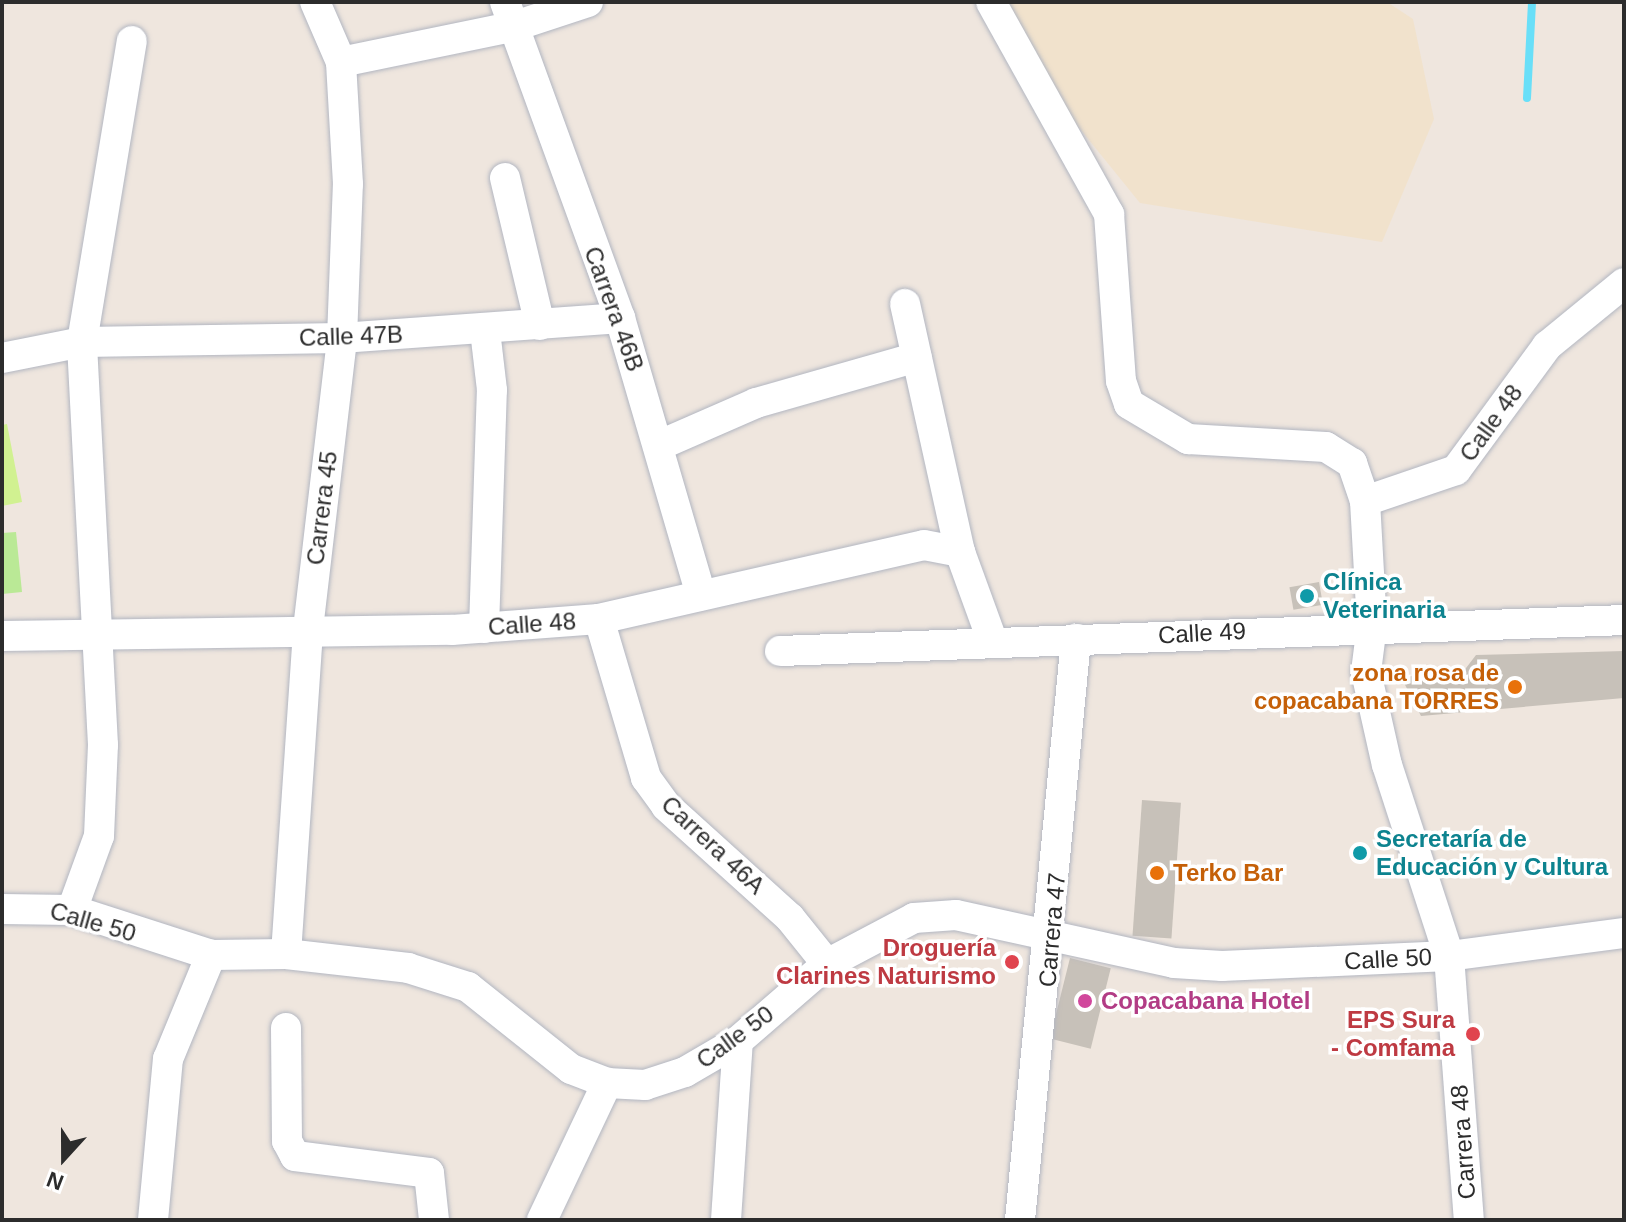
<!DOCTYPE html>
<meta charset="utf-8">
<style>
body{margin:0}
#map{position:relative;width:1626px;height:1222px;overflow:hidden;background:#efe6de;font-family:Helvetica,sans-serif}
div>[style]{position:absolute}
.education>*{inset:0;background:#f1e2cc}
.green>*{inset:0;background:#bae996}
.pitch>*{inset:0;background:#d1f191}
.stream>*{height:8px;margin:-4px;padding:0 4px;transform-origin:4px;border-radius:4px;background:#69dff8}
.building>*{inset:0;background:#c7c1b9;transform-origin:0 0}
.roads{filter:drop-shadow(0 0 2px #b2b6c1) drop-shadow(0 0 2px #b2b6c1)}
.minor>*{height:30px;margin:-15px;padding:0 15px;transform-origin:15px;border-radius:15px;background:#fff}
.dots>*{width:22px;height:22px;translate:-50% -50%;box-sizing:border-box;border:4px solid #fff;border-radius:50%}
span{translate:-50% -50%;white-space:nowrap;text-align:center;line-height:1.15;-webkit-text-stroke:7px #fff;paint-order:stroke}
.street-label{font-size:24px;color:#2c2c2c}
.culture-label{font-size:24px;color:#0d838f;font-weight:700}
.left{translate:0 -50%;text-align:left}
.food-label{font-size:24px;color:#c56008;font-weight:700}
.right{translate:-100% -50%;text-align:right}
.health-label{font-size:24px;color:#be3a42;font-weight:700}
.hotel-label{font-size:24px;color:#b23c85;font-weight:700}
.frame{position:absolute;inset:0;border:4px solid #2c2c2c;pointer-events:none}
.north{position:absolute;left:24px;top:1118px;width:80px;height:80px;-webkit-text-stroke:6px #fff;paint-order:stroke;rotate:201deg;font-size:22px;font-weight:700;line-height:32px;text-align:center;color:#2c2c2c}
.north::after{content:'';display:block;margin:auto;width:28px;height:36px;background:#2c2c2c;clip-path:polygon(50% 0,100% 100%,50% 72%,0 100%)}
</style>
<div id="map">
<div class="education">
<i style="clip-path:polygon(977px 2px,1387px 2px,1413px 19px,1434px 119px,1382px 242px,1140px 203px)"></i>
</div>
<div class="green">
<i style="clip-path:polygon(16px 532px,22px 592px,2px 594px,2px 533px)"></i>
</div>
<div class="pitch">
<i style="clip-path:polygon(7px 424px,22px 502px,2px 506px,2px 425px)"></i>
</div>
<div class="stream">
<i style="left:1527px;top:98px;width:96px;rotate:-87deg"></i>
</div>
<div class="building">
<i style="left:1319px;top:582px;width:23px;height:30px;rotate:80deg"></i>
<i style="clip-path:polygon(1624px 651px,1624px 698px,1421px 716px,1401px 677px,1463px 672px,1476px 655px)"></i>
<i style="left:1142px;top:800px;width:39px;height:136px;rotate:4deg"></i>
<i style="left:1070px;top:958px;width:42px;height:83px;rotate:14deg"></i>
</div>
<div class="roads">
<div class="minor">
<i style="left:505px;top:2px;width:336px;rotate:70deg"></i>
<i style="left:620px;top:318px;width:289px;rotate:73.7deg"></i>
<i style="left:991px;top:2px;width:243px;rotate:60.9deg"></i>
<i style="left:1109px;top:214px;width:167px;rotate:85.9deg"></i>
<i style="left:1121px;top:381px;width:24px;rotate:71deg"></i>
<i style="left:1129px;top:404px;width:69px;rotate:30.7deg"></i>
<i style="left:1188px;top:439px;width:138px;rotate:3.3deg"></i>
<i style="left:1326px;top:447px;width:31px;rotate:32deg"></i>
<i style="left:1352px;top:463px;width:40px;rotate:71.1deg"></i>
<i style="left:1365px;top:501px;width:124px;rotate:86.8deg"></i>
<i style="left:1372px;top:625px;width:47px;rotate:97.3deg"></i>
<i style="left:1366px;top:672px;width:95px;rotate:77.3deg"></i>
<i style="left:1387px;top:765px;width:201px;rotate:72deg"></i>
<i style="left:1449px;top:956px;width:265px;rotate:85.7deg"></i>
<i style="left:341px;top:62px;width:175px;rotate:-11.6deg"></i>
<i style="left:512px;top:27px;width:80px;rotate:-18.2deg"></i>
<i style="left:505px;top:178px;width:151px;rotate:76.6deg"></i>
<i style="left:905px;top:304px;width:254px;rotate:77.5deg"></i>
<i style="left:960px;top:552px;width:94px;rotate:70deg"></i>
<i style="left:2px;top:358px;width:82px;rotate:-11.3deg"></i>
<i style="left:82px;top:342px;width:260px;rotate:-0.9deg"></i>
<i style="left:342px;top:338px;width:279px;rotate:-4.1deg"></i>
<i style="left:660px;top:445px;width:105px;rotate:-23.6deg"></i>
<i style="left:756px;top:403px;width:167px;rotate:-15.9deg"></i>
<i style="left:1365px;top:501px;width:96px;rotate:-18.8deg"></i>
<i style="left:1456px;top:470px;width:154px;rotate:-53.7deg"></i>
<i style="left:1547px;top:346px;width:99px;rotate:-39.3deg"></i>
<i style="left:599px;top:619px;width:166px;rotate:73.5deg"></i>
<i style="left:646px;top:778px;width:34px;rotate:54deg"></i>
<i style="left:666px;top:806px;width:167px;rotate:42.1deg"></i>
<i style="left:790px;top:918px;width:59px;rotate:51.2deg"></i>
<i style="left:484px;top:628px;width:238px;rotate:-88.1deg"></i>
<i style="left:492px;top:390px;width:60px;rotate:-96.7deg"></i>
<i style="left:2px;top:636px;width:450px;rotate:-0.8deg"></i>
<i style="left:452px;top:630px;width:147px;rotate:-4.3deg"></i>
<i style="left:599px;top:619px;width:333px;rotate:-12.8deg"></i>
<i style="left:924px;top:545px;width:37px;rotate:11deg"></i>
<i style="left:780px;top:651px;width:845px;rotate:-2.1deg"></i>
<i style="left:2px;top:909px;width:70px;rotate:0.8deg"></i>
<i style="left:72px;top:910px;width:146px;rotate:17.9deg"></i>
<i style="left:211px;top:955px;width:75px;rotate:-0.8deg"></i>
<i style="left:286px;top:954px;width:123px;rotate:6.5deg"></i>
<i style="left:408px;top:968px;width:63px;rotate:17.6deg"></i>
<i style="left:468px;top:987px;width:132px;rotate:38.5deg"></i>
<i style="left:571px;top:1069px;width:39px;rotate:21deg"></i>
<i style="left:607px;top:1083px;width:38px;rotate:3deg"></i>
<i style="left:645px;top:1085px;width:42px;rotate:-18deg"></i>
<i style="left:685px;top:1072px;width:61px;rotate:-30.3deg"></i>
<i style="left:738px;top:1041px;width:118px;rotate:-40.9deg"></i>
<i style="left:827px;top:964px;width:98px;rotate:-27.9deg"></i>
<i style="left:914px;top:918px;width:42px;rotate:-4.1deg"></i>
<i style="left:956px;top:915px;width:223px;rotate:12.4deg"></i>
<i style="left:1174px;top:963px;width:48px;rotate:3.6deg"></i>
<i style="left:1222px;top:966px;width:227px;rotate:-2.5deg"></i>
<i style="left:1449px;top:956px;width:177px;rotate:-7.5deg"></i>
<i style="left:72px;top:910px;width:79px;rotate:-70deg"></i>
<i style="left:99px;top:836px;width:91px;rotate:-87.5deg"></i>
<i style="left:103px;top:745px;width:404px;rotate:-93deg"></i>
<i style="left:82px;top:342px;width:305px;rotate:-80.6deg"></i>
<i style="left:286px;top:954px;width:326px;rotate:-86.1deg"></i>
<i style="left:308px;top:629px;width:293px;rotate:-83.3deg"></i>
<i style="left:342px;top:338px;width:154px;rotate:-87.8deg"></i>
<i style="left:348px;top:184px;width:122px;rotate:-93.3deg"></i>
<i style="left:341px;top:62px;width:65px;rotate:-113.4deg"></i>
<i style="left:286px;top:1028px;width:113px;rotate:89.5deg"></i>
<i style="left:287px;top:1141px;width:17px;rotate:62deg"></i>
<i style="left:295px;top:1156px;width:135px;rotate:7.2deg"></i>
<i style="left:429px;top:1173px;width:47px;rotate:83.9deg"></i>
<i style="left:153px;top:1220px;width:162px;rotate:-84.7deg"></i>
<i style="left:168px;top:1059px;width:113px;rotate:-67.5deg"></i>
<i style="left:542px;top:1220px;width:152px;rotate:-64.6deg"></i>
<i style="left:726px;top:1220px;width:179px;rotate:-86.2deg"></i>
<i style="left:1020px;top:1220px;width:584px;rotate:-84.49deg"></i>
</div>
</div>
<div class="dots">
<i style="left:1307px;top:596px;background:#0f9aa8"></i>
<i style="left:1515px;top:687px;background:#e8710a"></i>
<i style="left:1360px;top:853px;background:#0f9aa8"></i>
<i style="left:1157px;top:873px;background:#e8710a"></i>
<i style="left:1012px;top:962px;background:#e0444e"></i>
<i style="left:1085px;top:1001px;background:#d1479c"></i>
<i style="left:1473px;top:1034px;background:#e0444e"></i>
</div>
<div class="street-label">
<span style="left:614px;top:309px;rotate:70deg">Carrera 46B</span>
<span style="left:351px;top:336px;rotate:-2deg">Calle 47B</span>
<span style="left:1491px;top:423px;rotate:-54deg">Calle 48</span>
<span style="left:322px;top:508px;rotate:-83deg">Carrera 45</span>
<span style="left:532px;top:624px;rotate:-4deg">Calle 48</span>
<span style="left:1202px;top:633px;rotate:-3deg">Calle 49</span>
<span style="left:713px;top:845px;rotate:43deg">Carrera 46A</span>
<span style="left:93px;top:922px;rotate:16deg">Calle 50</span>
<span style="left:1052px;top:930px;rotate:-85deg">Carrera 47</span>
<span style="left:1388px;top:959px;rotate:-3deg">Calle 50</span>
<span style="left:735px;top:1037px;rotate:-36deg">Calle 50</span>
<span style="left:1463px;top:1142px;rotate:-94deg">Carrera 48</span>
</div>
<div class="culture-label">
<span class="left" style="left:1323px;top:596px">Clínica<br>Veterinaria</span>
<span class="left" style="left:1376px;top:853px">Secretaría de<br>Educación y Cultura</span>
</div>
<div class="food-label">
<span class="right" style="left:1499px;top:687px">zona rosa de<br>copacabana TORRES</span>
<span class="left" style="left:1173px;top:873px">Terko Bar</span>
</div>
<div class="health-label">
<span class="right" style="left:996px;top:962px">Droguería<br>Clarines Naturismo</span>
<span class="right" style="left:1455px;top:1034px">EPS Sura<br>- Comfama</span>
</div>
<div class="hotel-label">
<span class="left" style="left:1101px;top:1001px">Copacabana Hotel</span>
</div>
<div class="frame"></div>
<div class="north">N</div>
</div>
